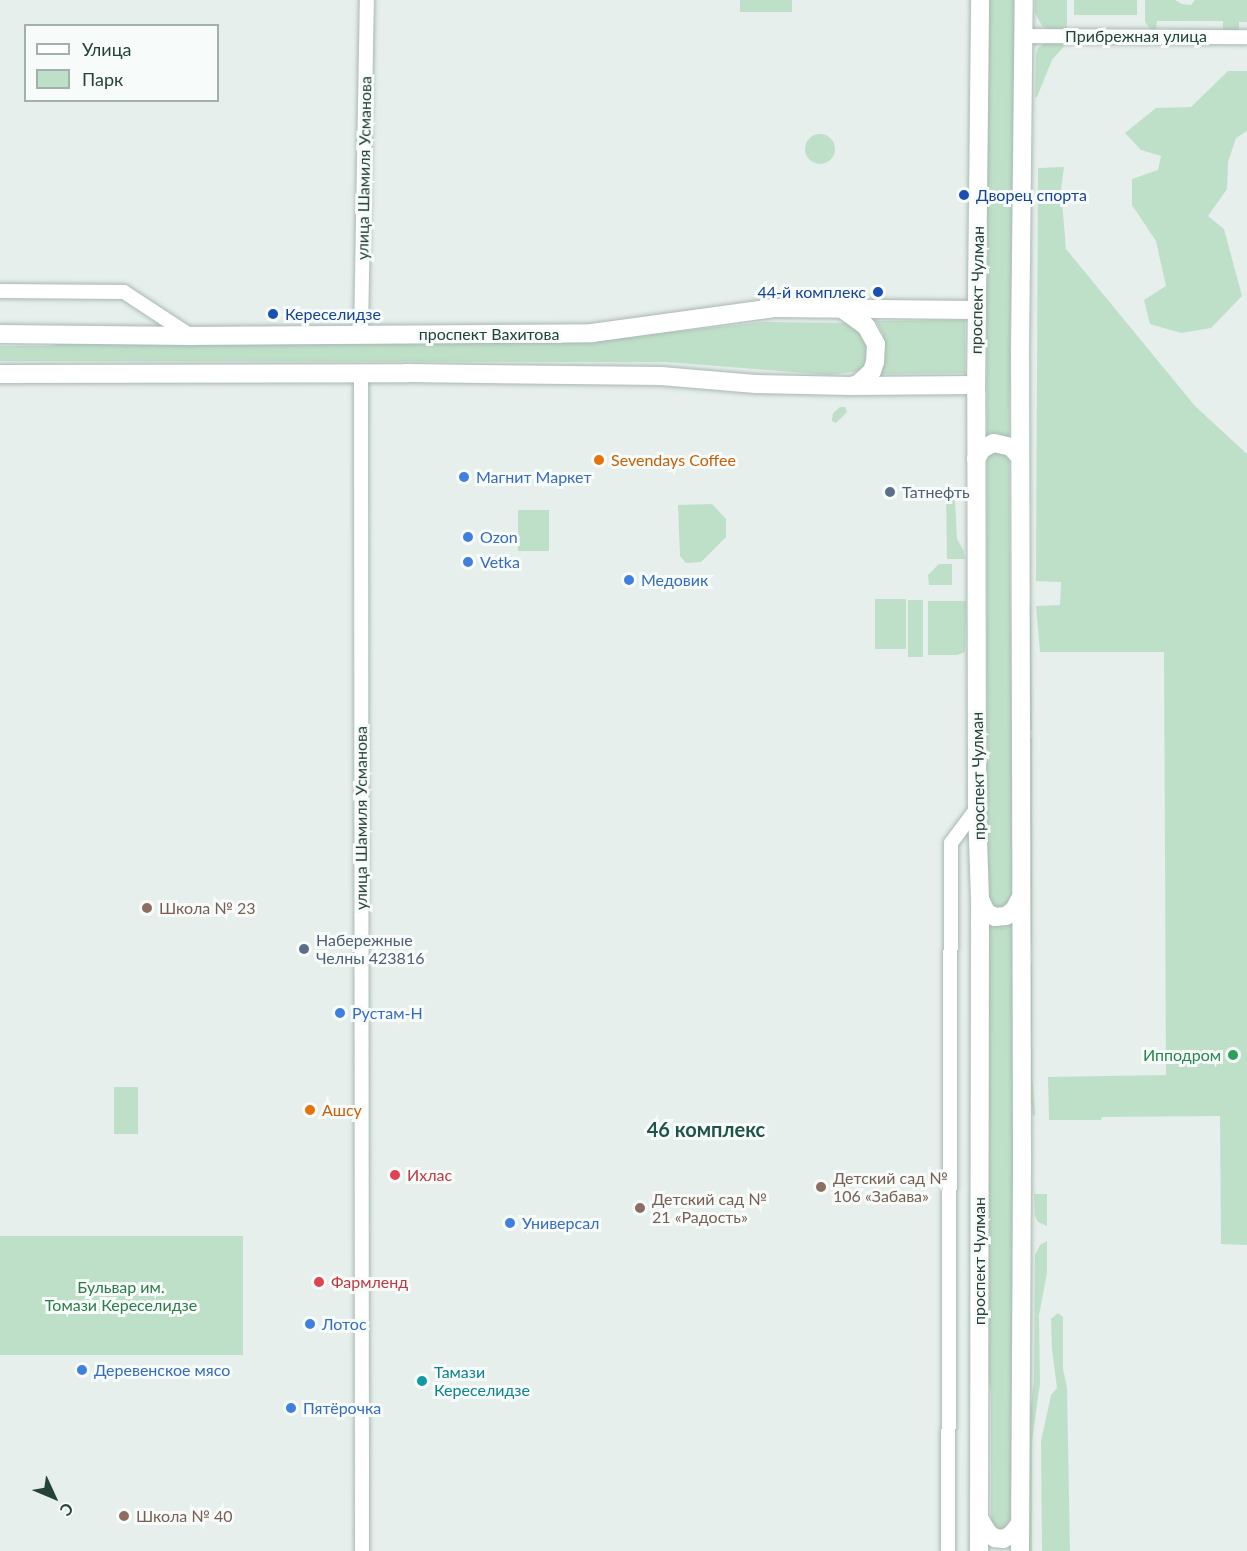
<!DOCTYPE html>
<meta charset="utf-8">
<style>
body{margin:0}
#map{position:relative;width:1247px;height:1551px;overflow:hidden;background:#e6efeb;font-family:Lato,sans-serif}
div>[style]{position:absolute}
.green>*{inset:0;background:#bfe0c8;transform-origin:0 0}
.round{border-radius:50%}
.roads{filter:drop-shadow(0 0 2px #a8b8b2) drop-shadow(0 0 2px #a8b8b2)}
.street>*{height:14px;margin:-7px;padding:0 7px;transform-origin:7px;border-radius:7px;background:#fff}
.secondary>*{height:18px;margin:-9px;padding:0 9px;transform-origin:9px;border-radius:9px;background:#fff}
.dots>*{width:16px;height:16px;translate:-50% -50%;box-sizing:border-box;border:3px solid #f7fbf9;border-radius:50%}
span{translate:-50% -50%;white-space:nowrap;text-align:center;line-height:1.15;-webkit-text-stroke:6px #f7fbf9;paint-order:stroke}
.street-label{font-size:16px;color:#24423a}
.transit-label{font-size:16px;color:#164399}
.left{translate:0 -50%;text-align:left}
.right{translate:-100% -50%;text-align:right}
.food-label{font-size:16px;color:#c56008}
.shop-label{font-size:16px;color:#366cbe}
.service-label{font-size:16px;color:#4e5e75}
.education-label{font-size:16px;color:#785e54}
.leisure-label{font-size:16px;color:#27864d}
.health-label{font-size:16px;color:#be3a42}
.park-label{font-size:16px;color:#2d7a4b}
.culture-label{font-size:16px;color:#0d838f}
.quarter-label{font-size:20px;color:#1f5548;font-weight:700}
.legend{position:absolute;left:24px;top:24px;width:195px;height:78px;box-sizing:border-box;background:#f7fbf9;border:2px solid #a3b1ad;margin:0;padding:8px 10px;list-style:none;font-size:18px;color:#24423a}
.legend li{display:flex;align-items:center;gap:12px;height:30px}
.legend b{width:30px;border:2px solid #a3b1ad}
.north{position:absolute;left:24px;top:1467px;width:60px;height:60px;-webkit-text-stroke:4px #f7fbf9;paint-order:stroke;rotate:134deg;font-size:16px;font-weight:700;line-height:24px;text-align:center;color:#24423a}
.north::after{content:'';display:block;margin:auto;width:21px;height:27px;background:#24423a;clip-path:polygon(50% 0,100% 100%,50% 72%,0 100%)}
</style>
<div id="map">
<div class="green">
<i style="left:740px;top:0;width:52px;height:12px"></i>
<i style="clip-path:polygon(986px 0,1015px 0,1009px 439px,987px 438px)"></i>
<i style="clip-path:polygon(1035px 0,1067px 0,1067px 29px,1048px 29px,1042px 26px,1035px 13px)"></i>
<i style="left:1074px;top:0;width:63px;height:15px"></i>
<i style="clip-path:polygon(1145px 0,1175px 0,1182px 4px,1191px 5px,1195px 0,1247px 0,1247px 22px,1239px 22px,1239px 31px,1223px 31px,1223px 21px,1157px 21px,1156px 30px,1151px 30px,1145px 22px)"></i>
<i style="clip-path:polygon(1048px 41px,1066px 41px,1066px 44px,1052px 60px,1037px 97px,1035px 97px,1036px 54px,1038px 48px)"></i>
<i style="clip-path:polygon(1228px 71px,1247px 71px,1247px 131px,1236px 138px,1228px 162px,1227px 189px,1208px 216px,1224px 229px,1242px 296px,1211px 328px,1181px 333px,1150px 324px,1144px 300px,1166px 286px,1156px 241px,1132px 205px,1132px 179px,1158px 170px,1161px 156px,1141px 150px,1125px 133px,1156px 108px,1191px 107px)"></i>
<i class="round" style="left:805px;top:134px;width:30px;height:30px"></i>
<i style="clip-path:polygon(1064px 167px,1061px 189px,1066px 249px,1195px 406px,1247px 454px,1247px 1245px,1221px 1244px,1220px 1116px,1102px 1117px,1101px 1120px,1049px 1120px,1048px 1077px,1166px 1075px,1164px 652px,1040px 652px,1036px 606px,1060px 605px,1061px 582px,1036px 581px,1038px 168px)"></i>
<i style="clip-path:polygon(965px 320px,965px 373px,875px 374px,884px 359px,883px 334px,876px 321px)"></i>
<i style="clip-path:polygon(765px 322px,847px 323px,854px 325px,868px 345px,867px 362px,861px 371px,829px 375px,667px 362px,0 361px,0 346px,46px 346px,90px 340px,594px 340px)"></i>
<i style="clip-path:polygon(840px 407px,845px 407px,847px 412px,836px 423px,832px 421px,833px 413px)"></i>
<i style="clip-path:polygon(995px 452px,1003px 452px,1009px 458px,1013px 903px,1008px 910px,992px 910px,987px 898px,987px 456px)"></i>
<i style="clip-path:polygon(946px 490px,955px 500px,957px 539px,964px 551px,965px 559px,947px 559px)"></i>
<i style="clip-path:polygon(712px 504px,726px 519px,726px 537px,701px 562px,686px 563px,680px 556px,678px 505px)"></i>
<i style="left:518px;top:510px;width:31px;height:41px"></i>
<i style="clip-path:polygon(939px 564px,952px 564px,952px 585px,929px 585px,928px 575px)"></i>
<i style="left:875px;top:599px;width:31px;height:50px"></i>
<i style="left:908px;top:600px;width:15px;height:57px"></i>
<i style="clip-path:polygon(928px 601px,966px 601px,965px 652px,957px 655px,928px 655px)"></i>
<i style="clip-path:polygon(1027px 603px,1031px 603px,1032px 731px,1029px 729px)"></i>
<i style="left:1032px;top:738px;width:207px;height:4px;rotate:90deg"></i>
<i style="clip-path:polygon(1015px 917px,1013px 1519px,1007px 1530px,998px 1530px,991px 1521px,991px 1396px,986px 1350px,986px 918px)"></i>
<i style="clip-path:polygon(1032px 962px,1032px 1074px,1035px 1115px,1033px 1116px,1027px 1074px,1029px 965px)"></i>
<i style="left:114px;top:1087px;width:24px;height:47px"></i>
<i style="clip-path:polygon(1034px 1194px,1047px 1194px,1047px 1226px,1038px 1222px,1035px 1216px)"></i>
<i style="left:0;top:1236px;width:243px;height:119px"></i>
<i style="clip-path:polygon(1047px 1241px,1047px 1273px,1039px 1315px,1040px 1383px,1032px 1441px,1032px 1551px,1026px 1551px,1026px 1440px,1034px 1382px,1035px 1255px,1040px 1245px)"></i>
<i style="clip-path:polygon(1058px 1313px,1063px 1317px,1063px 1369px,1067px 1387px,1070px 1551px,1042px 1551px,1041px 1441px,1051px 1395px,1057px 1388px,1052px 1349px,1051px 1319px)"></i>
</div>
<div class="roads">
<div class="street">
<i style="left:1024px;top:36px;width:223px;rotate:0.3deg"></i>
<i style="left:0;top:291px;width:124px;rotate:0.5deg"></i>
<i style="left:124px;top:292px;width:80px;rotate:33.3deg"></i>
<i style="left:361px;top:335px;width:335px;rotate:-89deg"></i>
<i style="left:361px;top:373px;width:1178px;rotate:89.95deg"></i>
<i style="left:948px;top:1551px;width:708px;rotate:-89.76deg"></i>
<i style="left:951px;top:843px;width:44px;rotate:-53.4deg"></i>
</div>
<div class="secondary">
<i style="left:841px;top:308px;width:31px;rotate:36deg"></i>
<i style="left:866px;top:326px;width:21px;rotate:61deg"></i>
<i style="left:876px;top:344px;width:18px;rotate:93deg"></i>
<i style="left:875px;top:362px;width:9px;rotate:108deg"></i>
<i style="left:872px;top:371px;width:19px;rotate:137deg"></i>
<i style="left:858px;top:384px;width:7px;rotate:164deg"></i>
<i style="left:0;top:334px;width:191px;rotate:0.6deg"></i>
<i style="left:191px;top:336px;width:401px;rotate:-0.4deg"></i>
<i style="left:592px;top:333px;width:184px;rotate:-7.8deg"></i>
<i style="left:774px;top:308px;width:202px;rotate:0.6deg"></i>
<i style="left:0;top:374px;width:407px;rotate:-0.1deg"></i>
<i style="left:407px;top:373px;width:254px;rotate:0.7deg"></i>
<i style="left:661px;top:376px;width:95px;rotate:4.8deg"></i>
<i style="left:756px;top:384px;width:95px;rotate:1.2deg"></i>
<i style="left:851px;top:386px;width:125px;rotate:-0.5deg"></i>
<i style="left:976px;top:459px;width:12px;rotate:-59deg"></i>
<i style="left:982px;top:449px;width:13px;rotate:-27deg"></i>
<i style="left:994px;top:443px;width:17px;rotate:13deg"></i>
<i style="left:1011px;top:447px;width:13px;rotate:48deg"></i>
<i style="left:980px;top:899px;width:14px;rotate:65deg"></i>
<i style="left:986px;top:912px;width:10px;rotate:29deg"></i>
<i style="left:995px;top:917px;width:11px;rotate:-5deg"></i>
<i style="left:1006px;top:916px;width:10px;rotate:-37deg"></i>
<i style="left:1014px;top:910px;width:15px;rotate:-62deg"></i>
<i style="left:979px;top:1518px;width:17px;rotate:59deg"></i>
<i style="left:988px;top:1533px;width:9px;rotate:36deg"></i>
<i style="left:995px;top:1538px;width:8px;rotate:7deg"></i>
<i style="left:1003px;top:1539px;width:9px;rotate:-27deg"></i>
<i style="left:1011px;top:1535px;width:13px;rotate:-51deg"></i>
<i style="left:979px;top:1551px;width:652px;rotate:-89.91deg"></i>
<i style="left:980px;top:899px;width:91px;rotate:-91.9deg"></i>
<i style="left:977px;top:808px;width:415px;rotate:-90.1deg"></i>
<i style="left:976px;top:393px;width:393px;rotate:-89.4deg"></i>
<i style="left:1020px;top:1551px;width:399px;rotate:-89.7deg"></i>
<i style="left:1022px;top:1152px;width:799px;rotate:-90.14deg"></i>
<i style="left:1020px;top:353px;width:353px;rotate:-89.4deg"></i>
</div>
</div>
<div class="dots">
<i style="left:964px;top:195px;background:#1a4fb4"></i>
<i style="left:878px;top:292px;background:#1a4fb4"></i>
<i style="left:273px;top:314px;background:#1a4fb4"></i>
<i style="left:599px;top:460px;background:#e8710a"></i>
<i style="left:464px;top:477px;background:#3f7fe0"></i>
<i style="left:890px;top:492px;background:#5c6f8a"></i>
<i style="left:468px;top:537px;background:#3f7fe0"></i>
<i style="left:468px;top:562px;background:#3f7fe0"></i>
<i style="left:629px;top:580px;background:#3f7fe0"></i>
<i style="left:147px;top:908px;background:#8d6e63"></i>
<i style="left:304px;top:949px;background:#5c6f8a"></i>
<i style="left:340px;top:1013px;background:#3f7fe0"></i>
<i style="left:1233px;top:1055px;background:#2e9e5b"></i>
<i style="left:310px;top:1110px;background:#e8710a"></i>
<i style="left:395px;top:1175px;background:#e0444e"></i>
<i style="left:821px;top:1187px;background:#8d6e63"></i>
<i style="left:640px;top:1208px;background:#8d6e63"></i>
<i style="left:510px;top:1223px;background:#3f7fe0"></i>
<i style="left:319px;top:1282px;background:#e0444e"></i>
<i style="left:310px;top:1324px;background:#3f7fe0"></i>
<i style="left:82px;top:1370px;background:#3f7fe0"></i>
<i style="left:422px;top:1381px;background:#0f9aa8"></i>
<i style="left:291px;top:1408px;background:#3f7fe0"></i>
<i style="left:124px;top:1516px;background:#8d6e63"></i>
</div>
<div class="street-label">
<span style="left:1136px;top:36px">Прибрежная улица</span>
<span style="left:364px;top:168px;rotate:-89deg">улица Шамиля Усманова</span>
<span style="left:977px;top:290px;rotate:-89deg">проспект Чулман</span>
<span style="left:489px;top:334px">проспект Вахитова</span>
<span style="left:978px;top:776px;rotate:-91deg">проспект Чулман</span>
<span style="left:361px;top:818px;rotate:-90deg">улица Шамиля Усманова</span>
<span style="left:979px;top:1261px;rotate:-90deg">проспект Чулман</span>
</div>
<div class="transit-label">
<span class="left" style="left:976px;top:195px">Дворец спорта</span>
<span class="right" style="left:866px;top:292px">44-й комплекс</span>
<span class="left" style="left:285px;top:314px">Кереселидзе</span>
</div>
<div class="food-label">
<span class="left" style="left:611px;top:460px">Sevendays Coffee</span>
<span class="left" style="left:322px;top:1110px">Ашсу</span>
</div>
<div class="shop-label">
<span class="left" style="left:476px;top:477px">Магнит Маркет</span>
<span class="left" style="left:480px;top:537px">Ozon</span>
<span class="left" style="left:480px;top:562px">Vetka</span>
<span class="left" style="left:641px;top:580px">Медовик</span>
<span class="left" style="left:352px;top:1013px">Рустам-Н</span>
<span class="left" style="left:522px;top:1223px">Универсал</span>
<span class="left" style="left:322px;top:1324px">Лотос</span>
<span class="left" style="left:94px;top:1370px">Деревенское мясо</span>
<span class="left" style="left:303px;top:1408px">Пятёрочка</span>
</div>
<div class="service-label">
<span class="left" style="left:902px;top:492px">Татнефть</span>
<span class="left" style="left:316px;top:949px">Набережные<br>Челны 423816</span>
</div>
<div class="education-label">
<span class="left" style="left:159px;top:908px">Школа № 23</span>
<span class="left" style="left:833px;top:1187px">Детский сад №<br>106 «Забава»</span>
<span class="left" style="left:652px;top:1208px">Детский сад №<br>21 «Радость»</span>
<span class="left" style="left:136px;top:1516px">Школа № 40</span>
</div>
<div class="leisure-label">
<span class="right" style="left:1221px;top:1055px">Ипподром</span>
</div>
<div class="health-label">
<span class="left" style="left:407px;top:1175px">Ихлас</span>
<span class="left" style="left:331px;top:1282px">Фармленд</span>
</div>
<div class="park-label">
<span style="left:121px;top:1296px">Бульвар им.<br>Томази Кереселидзе</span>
</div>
<div class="culture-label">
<span class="left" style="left:434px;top:1381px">Тамази<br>Кереселидзе</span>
</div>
<div class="quarter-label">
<span style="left:706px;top:1129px">46 комплекс</span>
</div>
<ul class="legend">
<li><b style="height:8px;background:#fff"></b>Улица</li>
<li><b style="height:16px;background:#bfe0c8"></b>Парк</li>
</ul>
<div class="north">С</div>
</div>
